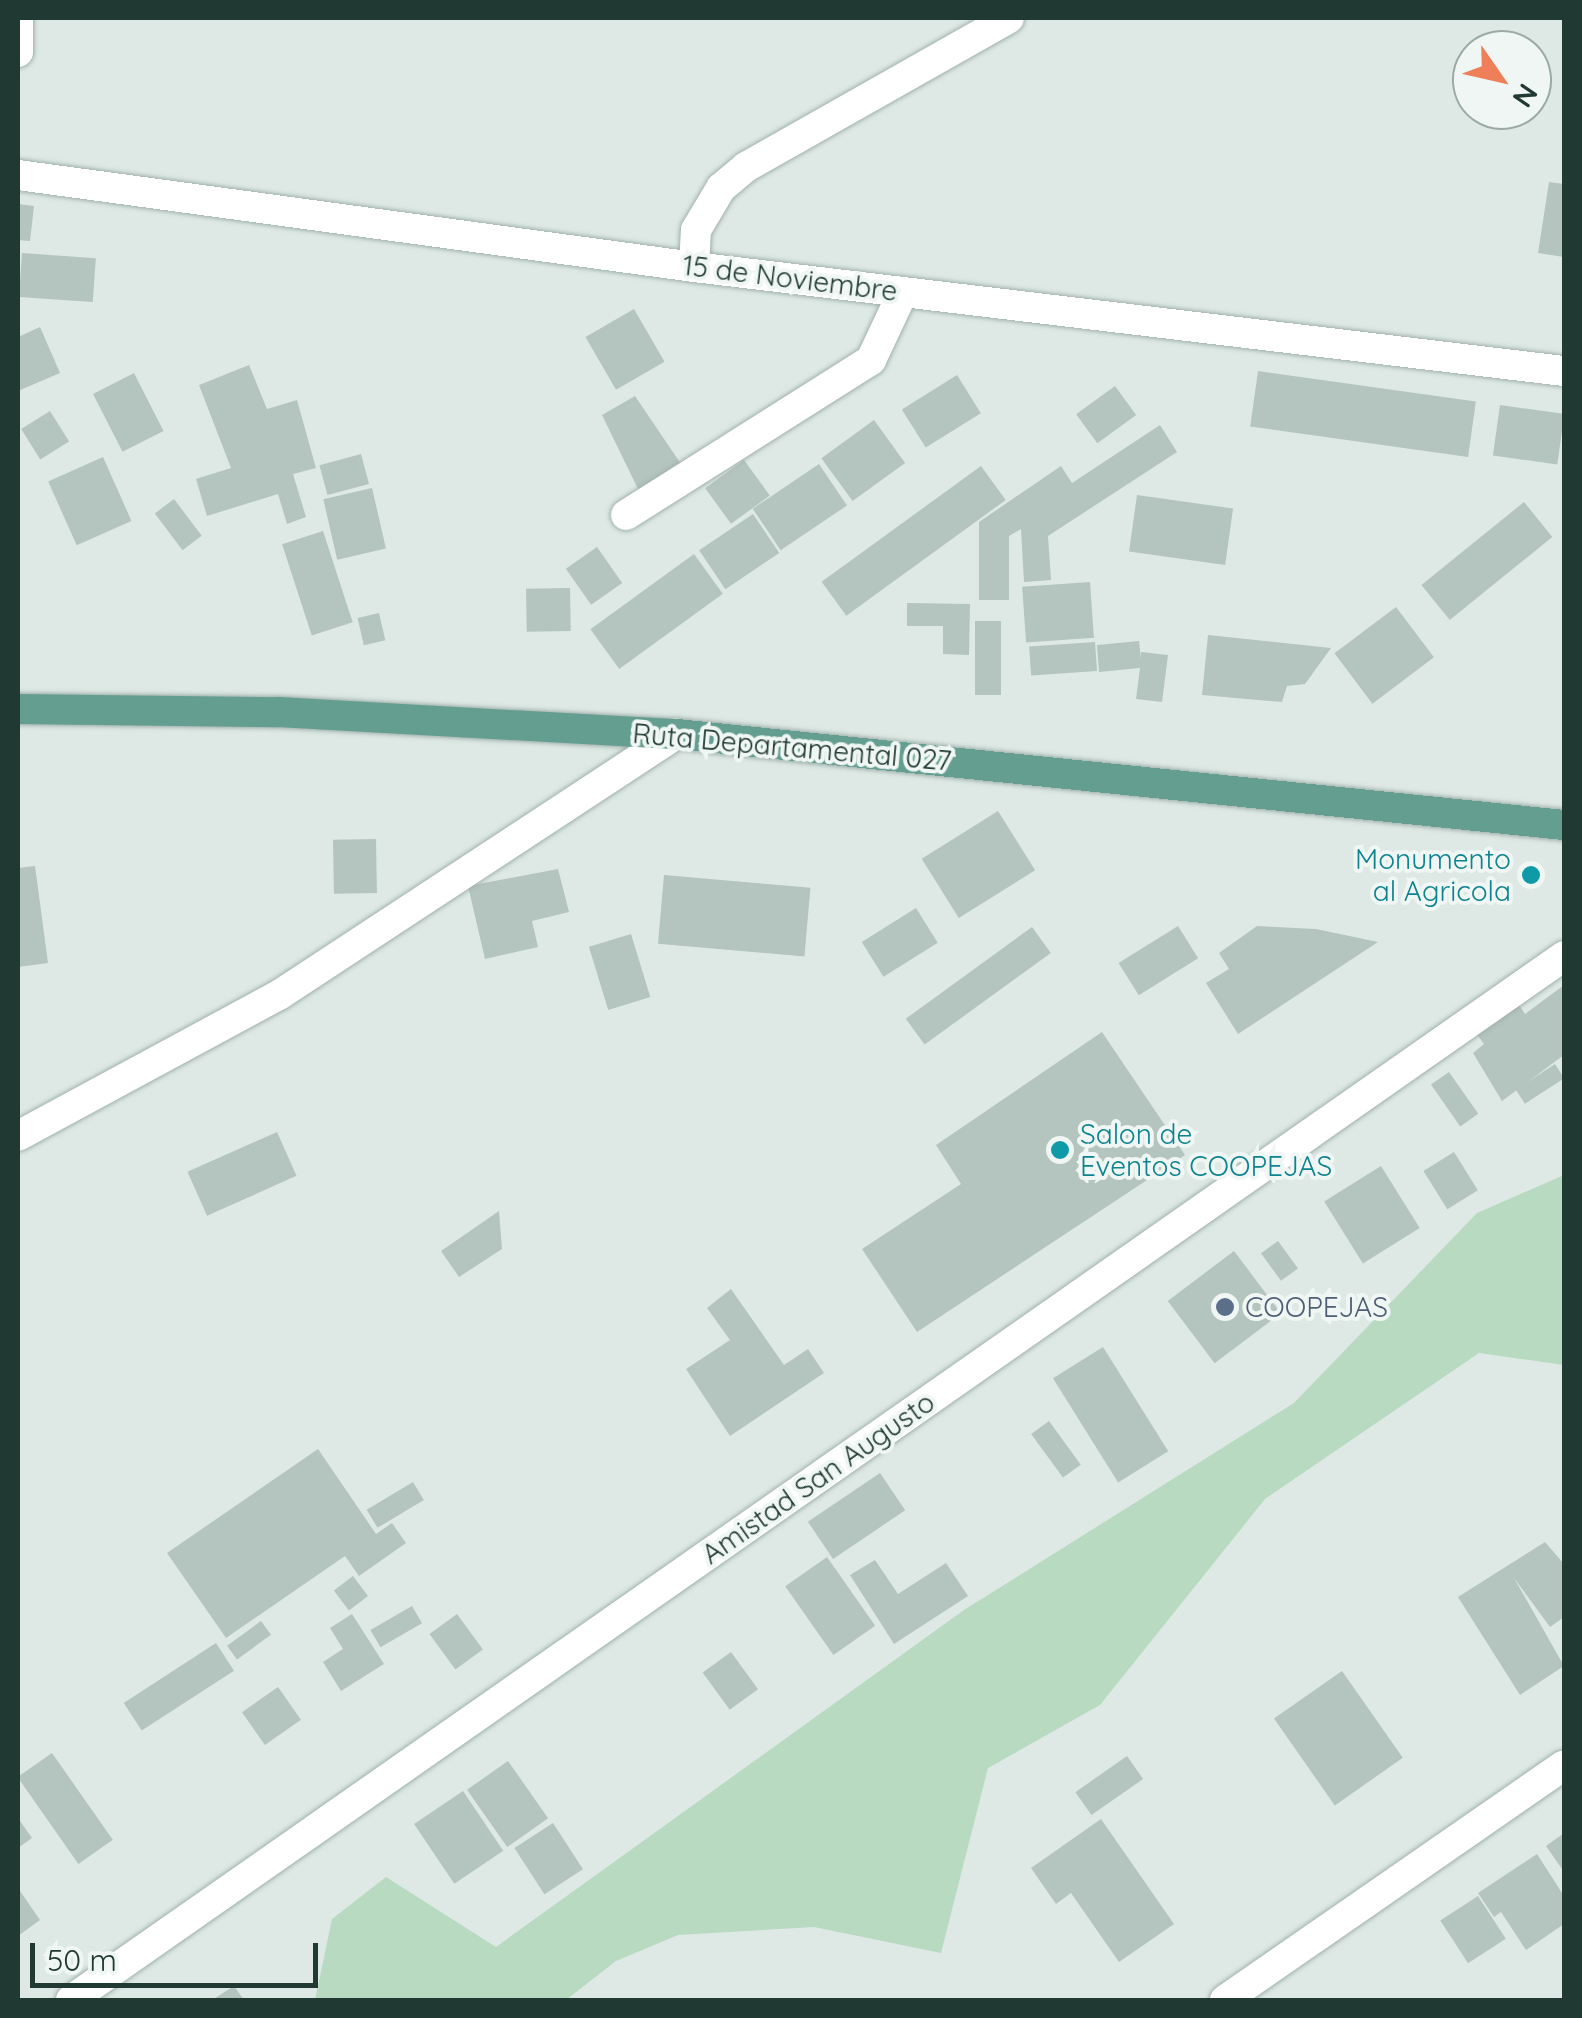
<!DOCTYPE html>
<style>
body{margin:0}
#map{position:relative;width:1582px;height:2018px;overflow:hidden;background:#dee9e5;font-family:Quicksand,sans-serif}
div>[style]{position:absolute}
.green>*{inset:0;background:#b7dac1}
.building>*{inset:0;background:#b4c4be;transform-origin:0 0}
.roads{filter:drop-shadow(0 0 2px #a1b1ac) drop-shadow(0 0 2px #a1b1ac)}
.minor>*{height:30px;margin:-15px;padding:0 15px;transform-origin:15px;border-radius:15px;background:#fff}
.major>*{height:30px;margin:-15px;padding:0 15px;transform-origin:15px;border-radius:15px;background:#649e90}
.dots>*{width:28px;height:28px;translate:-50% -50%;box-sizing:border-box;border:5px solid #eff6f3;border-radius:50%}
span{translate:-50% -50%;white-space:nowrap;text-align:center;line-height:1.15;-webkit-text-stroke:8px #eff6f3;paint-order:stroke}
.street-label{font-size:28px;color:#203932}
.culture-label{font-size:28px;color:#0d838f}
.right{translate:-100% -50%;text-align:right}
.left{translate:0 -50%;text-align:left}
.service-label{font-size:28px;color:#4e5e75}
.frame{position:absolute;inset:0;border:20px solid #203932;pointer-events:none}
.north{position:absolute;left:1452px;top:30px;width:100px;height:100px;box-sizing:border-box;background:#eff6f3;border:2px solid #9caaa6;border-radius:50%;rotate:124deg;font-size:28px;font-weight:700;line-height:40px;text-align:center;color:#203932}
.north::after{content:'';display:block;margin:auto;width:35px;height:45px;background:#ee7f58;clip-path:polygon(50% 0,100% 100%,50% 72%,0 100%)}
.scale{position:absolute;left:30px;top:1943px;width:288px;height:45px;box-sizing:border-box;border:5px solid #203932;border-top:0;padding-left:12px;font-size:30px;line-height:35px;white-space:nowrap;color:#203932;-webkit-text-stroke:8px #eff6f3;paint-order:stroke}
</style>
<div id="map">
<div class="green">
<i style="clip-path:polygon(1564px 1175px,1564px 1365px,1479px 1353px,1265px 1499px,1100px 1705px,988px 1768px,941px 1953px,814px 1927px,678px 1935px,616px 1961px,566px 2000px,315px 2000px,332px 1919px,386px 1877px,496px 1947px,964px 1610px,1294px 1403px,1477px 1213px)"></i>
</div>
<div class="building">
<i style="clip-path:polygon(1549px 182px,1564px 184px,1564px 257px,1538px 253px)"></i>
<i style="clip-path:polygon(18px 204px,34px 206px,30px 241px,18px 240px)"></i>
<i style="left:22px;top:253px;width:74px;height:44px;rotate:4deg"></i>
<i style="left:634px;top:309px;width:61px;height:56px;rotate:60deg"></i>
<i style="clip-path:polygon(40px 327px,60px 373px,18px 391px,18px 337px)"></i>
<i style="clip-path:polygon(249px 365px,267px 409px,297px 400px,316px 468px,293px 474px,306px 517px,287px 524px,278px 494px,207px 516px,196px 479px,231px 468px,199px 385px)"></i>
<i style="left:1258px;top:371px;width:220px;height:56px;rotate:8deg"></i>
<i style="left:134px;top:373px;width:65px;height:46px;rotate:63deg"></i>
<i style="left:957px;top:375px;width:45px;height:65px;rotate:58deg"></i>
<i style="left:1115px;top:386px;width:36px;height:48px;rotate:54deg"></i>
<i style="clip-path:polygon(635px 396px,683px 467px,639px 491px,602px 415px)"></i>
<i style="left:1500px;top:405px;width:65px;height:51px;rotate:8deg"></i>
<i style="left:50px;top:411px;width:36px;height:34px;rotate:58deg"></i>
<i style="left:874px;top:420px;width:53px;height:65px;rotate:54deg"></i>
<i style="clip-path:polygon(1160px 425px,1177px 452px,1048px 536px,1051px 580px,1024px 582px,1021px 529px,1009px 536px,1009px 600px,979px 600px,979px 522px,1061px 466px,1072px 483px)"></i>
<i style="left:361px;top:454px;width:31px;height:43px;rotate:75deg"></i>
<i style="left:103px;top:457px;width:70px;height:60px;rotate:66deg"></i>
<i style="left:744px;top:460px;width:44px;height:48px;rotate:54deg"></i>
<i style="left:819px;top:464px;width:50px;height:80px;rotate:56deg"></i>
<i style="left:981px;top:466px;width:42px;height:197px;rotate:54deg"></i>
<i style="left:372px;top:488px;width:62px;height:50px;rotate:77deg"></i>
<i style="left:1137px;top:495px;width:97px;height:57px;rotate:8deg"></i>
<i style="left:174px;top:499px;width:46px;height:24px;rotate:53deg"></i>
<i style="left:1524px;top:502px;width:45px;height:132px;rotate:51deg"></i>
<i style="left:753px;top:514px;width:47px;height:65px;rotate:56deg"></i>
<i style="left:323px;top:531px;width:96px;height:43px;rotate:72deg"></i>
<i style="left:597px;top:547px;width:44px;height:38px;rotate:55deg"></i>
<i style="left:694px;top:554px;width:49px;height:128px;rotate:54deg"></i>
<i style="left:1090px;top:582px;width:56px;height:68px;rotate:86deg"></i>
<i style="left:570px;top:588px;width:43px;height:44px;rotate:89deg"></i>
<i style="clip-path:polygon(907px 603px,970px 604px,969px 655px,943px 654px,943px 626px,907px 626px)"></i>
<i style="left:1396px;top:607px;width:63px;height:77px;rotate:53deg"></i>
<i style="left:379px;top:613px;width:28px;height:22px;rotate:77deg"></i>
<i style="left:1001px;top:621px;width:74px;height:26px;rotate:90deg"></i>
<i style="clip-path:polygon(1208px 635px,1331px 648px,1305px 684px,1287px 686px,1282px 702px,1202px 695px)"></i>
<i style="clip-path:polygon(1139px 641px,1141px 659px,1141px 652px,1168px 655px,1162px 702px,1136px 699px,1140px 668px,1099px 672px,1097px 645px)"></i>
<i style="left:1095px;top:642px;width:29px;height:66px;rotate:86deg"></i>
<i style="left:998px;top:811px;width:70px;height:90px;rotate:58deg"></i>
<i style="left:376px;top:839px;width:54px;height:43px;rotate:89deg"></i>
<i style="clip-path:polygon(35px 866px,48px 963px,18px 967px,18px 868px)"></i>
<i style="clip-path:polygon(558px 869px,569px 912px,532px 921px,538px 947px,485px 959px,468px 886px)"></i>
<i style="left:664px;top:875px;width:147px;height:69px;rotate:5deg"></i>
<i style="left:916px;top:908px;width:41px;height:64px;rotate:58deg"></i>
<i style="left:1178px;top:926px;width:38px;height:70px;rotate:58deg"></i>
<i style="clip-path:polygon(1257px 926px,1316px 929px,1378px 942px,1238px 1034px,1206px 983px,1229px 969px,1219px 953px)"></i>
<i style="left:1032px;top:927px;width:32px;height:156px;rotate:54deg"></i>
<i style="left:631px;top:934px;width:66px;height:44px;rotate:73deg"></i>
<i style="clip-path:polygon(1564px 985px,1564px 1055px,1502px 1101px,1473px 1053px,1484px 1044px,1476px 1033px,1519px 1005px,1525px 1014px)"></i>
<i style="clip-path:polygon(1102px 1032px,1185px 1155px,917px 1332px,862px 1249px,961px 1184px,936px 1145px)"></i>
<i style="left:1555px;top:1064px;width:17px;height:47px;rotate:57deg"></i>
<i style="left:1449px;top:1072px;width:51px;height:22px;rotate:55deg"></i>
<i style="left:277px;top:1132px;width:48px;height:98px;rotate:66deg"></i>
<i style="left:1454px;top:1152px;width:45px;height:36px;rotate:58deg"></i>
<i style="left:1381px;top:1166px;width:73px;height:67px;rotate:58deg"></i>
<i style="clip-path:polygon(499px 1211px,502px 1249px,459px 1277px,441px 1251px)"></i>
<i style="left:1278px;top:1241px;width:34px;height:21px;rotate:54deg"></i>
<i style="left:1234px;top:1251px;width:78px;height:83px;rotate:53deg"></i>
<i style="clip-path:polygon(731px 1289px,784px 1365px,808px 1349px,824px 1373px,730px 1436px,686px 1369px,730px 1340px,707px 1308px)"></i>
<i style="left:1103px;top:1347px;width:123px;height:59px;rotate:58deg"></i>
<i style="left:1049px;top:1421px;width:54px;height:22px;rotate:54deg"></i>
<i style="clip-path:polygon(318px 1449px,376px 1534px,392px 1523px,406px 1543px,359px 1576px,345px 1556px,226px 1638px,167px 1553px)"></i>
<i style="left:880px;top:1473px;width:45px;height:87px;rotate:56deg"></i>
<i style="left:413px;top:1482px;width:21px;height:54px;rotate:59deg"></i>
<i style="clip-path:polygon(1545px 1542px,1564px 1564px,1564px 1617px,1550px 1627px,1514px 1578px,1564px 1666px,1520px 1695px,1458px 1597px)"></i>
<i style="left:827px;top:1557px;width:84px;height:51px;rotate:55deg"></i>
<i style="clip-path:polygon(875px 1560px,898px 1594px,946px 1563px,968px 1596px,894px 1644px,850px 1575px)"></i>
<i style="left:353px;top:1576px;width:25px;height:24px;rotate:53deg"></i>
<i style="left:412px;top:1606px;width:20px;height:48px;rotate:60deg"></i>
<i style="clip-path:polygon(352px 1614px,384px 1664px,341px 1691px,323px 1662px,343px 1649px,330px 1628px)"></i>
<i style="left:457px;top:1614px;width:44px;height:34px;rotate:54deg"></i>
<i style="left:261px;top:1621px;width:17px;height:42px;rotate:54deg"></i>
<i style="left:216px;top:1643px;width:33px;height:110px;rotate:57deg"></i>
<i style="left:731px;top:1652px;width:46px;height:35px;rotate:54deg"></i>
<i style="left:1342px;top:1671px;width:106px;height:83px;rotate:55deg"></i>
<i style="left:278px;top:1687px;width:40px;height:44px;rotate:55deg"></i>
<i style="left:52px;top:1753px;width:106px;height:42px;rotate:55deg"></i>
<i style="left:1127px;top:1756px;width:28px;height:63px;rotate:55deg"></i>
<i style="left:508px;top:1761px;width:70px;height:50px;rotate:55deg"></i>
<i style="left:463px;top:1791px;width:72px;height:59px;rotate:56deg"></i>
<i style="clip-path:polygon(18px 1818px,32px 1838px,18px 1848px)"></i>
<i style="clip-path:polygon(1101px 1819px,1174px 1924px,1119px 1962px,1071px 1893px,1056px 1904px,1031px 1868px)"></i>
<i style="left:553px;top:1823px;width:55px;height:46px;rotate:57deg"></i>
<i style="clip-path:polygon(1564px 1833px,1564px 1872px,1546px 1846px)"></i>
<i style="clip-path:polygon(1537px 1854px,1564px 1896px,1564px 1924px,1526px 1950px,1501px 1912px,1494px 1917px,1478px 1893px)"></i>
<i style="clip-path:polygon(18px 1888px,40px 1920px,18px 1936px)"></i>
<i style="left:1478px;top:1896px;width:51px;height:45px;rotate:57deg"></i>
<i style="clip-path:polygon(234px 1986px,244px 2000px,212px 2000px)"></i>
</div>
<div class="roads">
<div class="minor">
<i style="left:18px;top:21px;width:31px;rotate:90deg"></i>
<i style="left:18px;top:175px;width:682px;rotate:7.75deg"></i>
<i style="left:694px;top:267px;width:876px;rotate:6.82deg"></i>
<i style="left:694px;top:267px;width:37px;rotate:-87deg"></i>
<i style="left:696px;top:230px;width:49px;rotate:-59.2deg"></i>
<i style="left:721px;top:188px;width:33px;rotate:-40deg"></i>
<i style="left:746px;top:167px;width:302px;rotate:-29.5deg"></i>
<i style="left:626px;top:515px;width:290px;rotate:-32.3deg"></i>
<i style="left:871px;top:360px;width:75px;rotate:-64.8deg"></i>
<i style="left:18px;top:1136px;width:297px;rotate:-28.4deg"></i>
<i style="left:279px;top:995px;width:476px;rotate:-33.3deg"></i>
<i style="left:71px;top:2000px;width:1822px;rotate:-34.96deg"></i>
<i style="left:1225px;top:2000px;width:412px;rotate:-34.7deg"></i>
</div>
<div class="major">
<i style="left:18px;top:709px;width:260px;rotate:0.7deg"></i>
<i style="left:278px;top:712px;width:400px;rotate:3.2deg"></i>
<i style="left:677px;top:734px;width:892px;rotate:5.86deg"></i>
</div>
</div>
<div class="dots">
<i style="left:1531px;top:875px;background:#0f9aa8"></i>
<i style="left:1060px;top:1150px;background:#0f9aa8"></i>
<i style="left:1225px;top:1307px;background:#5c6f8a"></i>
</div>
<div class="street-label">
<span style="left:790px;top:278px;rotate:7deg">15 de Noviembre</span>
<span style="left:792px;top:747px;rotate:5deg">Ruta Departamental 027</span>
<span style="left:818px;top:1478px;rotate:-35deg">Amistad San Augusto</span>
</div>
<div class="culture-label">
<span class="right" style="left:1511px;top:875px">Monumento<br>al Agricola</span>
<span class="left" style="left:1080px;top:1150px">Salon de<br>Eventos COOPEJAS</span>
</div>
<div class="service-label">
<span class="left" style="left:1245px;top:1307px">COOPEJAS</span>
</div>
<div class="frame"></div>
<div class="north">N</div>
<div class="scale">50 m</div>
</div>
